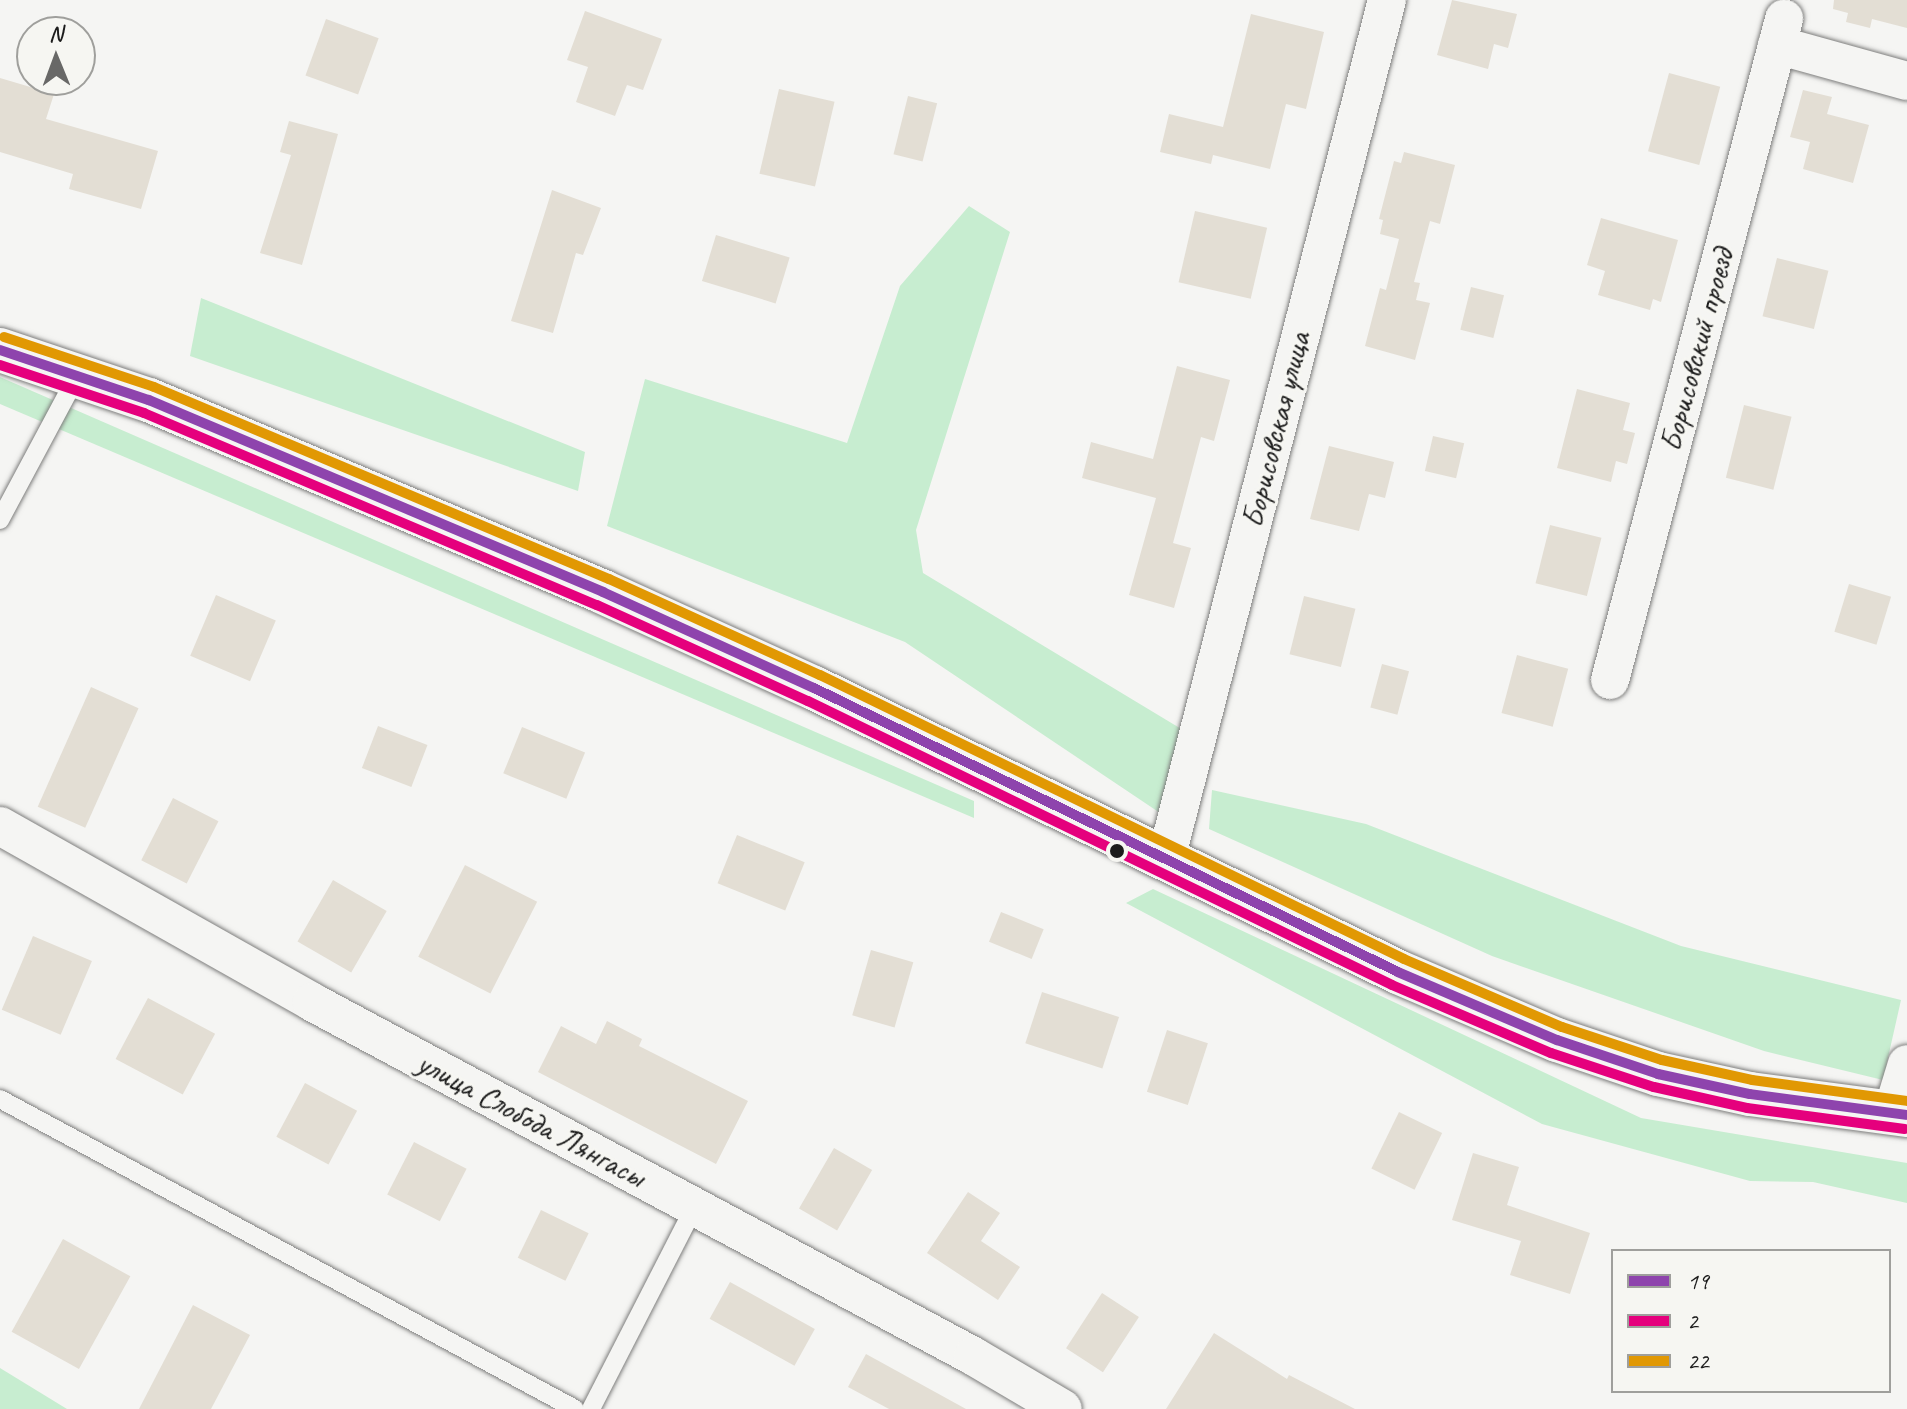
<!DOCTYPE html>
<meta charset="utf-8">
<style>
body{margin:0}
#map{position:relative;width:1907px;height:1409px;overflow:hidden;background:#f5f5f3;font-family:Caveat,sans-serif}
div>[style]{position:absolute}
.green>*{inset:0;background:#c7edd0}
.building>*{inset:0;background:#e3ded4;transform-origin:0 0}
.roads{filter:drop-shadow(0 0 2px #7e7e7d) drop-shadow(0 0 2px #7e7e7d)}
.service>*{height:18px;margin:-9px;padding:0 9px;transform-origin:9px;border-radius:9px;background:#f5f5f3}
.minor>*{height:38px;margin:-19px;padding:0 19px;transform-origin:19px;border-radius:19px;background:#f5f5f3}
.tertiary>*{height:44px;margin:-22px;padding:0 22px;transform-origin:22px;border-radius:22px;background:#f5f5f3}
.bus-1>*{height:10px;margin:-5px;padding:0 5px;transform-origin:5px;border-radius:5px;background:#8e44ad}
.bus-2>*{height:10px;margin:-5px;padding:0 5px;transform-origin:5px;border-radius:5px;background:#e5007d}
.bus-3>*{height:10px;margin:-5px;padding:0 5px;transform-origin:5px;border-radius:5px;background:#e19803}
.dots>*{width:22px;height:22px;translate:-50% -50%;box-sizing:border-box;border:4px solid #f6f6f2;border-radius:50%}
span{translate:-50% -50%;white-space:nowrap;text-align:center;line-height:1.15;-webkit-text-stroke:6px #f6f6f2;paint-order:stroke}
.street-label{font-size:32px;color:#1c1c1c}
.legend{position:absolute;left:1611px;top:1249px;width:280px;height:144px;box-sizing:border-box;background:#f6f6f2;border:2px solid #9f9f9c;margin:0;padding:10px 14px;list-style:none;font-size:24px;color:#1c1c1c}
.legend li{display:flex;align-items:center;gap:16px;height:40px}
.legend b{width:40px;border:2px solid #9f9f9c}
.north{position:absolute;left:16px;top:16px;width:80px;height:80px;box-sizing:border-box;background:#f6f6f2;border:2px solid #9f9f9c;border-radius:50%;rotate:359deg;font-size:22px;font-weight:700;line-height:32px;text-align:center;color:#1c1c1c}
.north::after{content:'';display:block;margin:auto;width:28px;height:36px;background:#686867;clip-path:polygon(50% 0,100% 100%,50% 72%,0 100%)}
</style>
<div id="map">
<div class="green">
<i style="clip-path:polygon(969px 206px,1010px 232px,916px 530px,923px 573px,1183px 730px,1166px 817px,905px 642px,607px 526px,645px 379px,847px 443px,900px 286px)"></i>
<i style="clip-path:polygon(201px 298px,585px 452px,578px 491px,190px 356px)"></i>
<i style="clip-path:polygon(0 377px,974px 801px,974px 818px,0 404px)"></i>
<i style="clip-path:polygon(1212px 790px,1366px 824px,1681px 946px,1901px 1000px,1883px 1080px,1764px 1051px,1492px 956px,1209px 829px)"></i>
<i style="clip-path:polygon(1153px 889px,1641px 1118px,1907px 1163px,1907px 1203px,1813px 1182px,1750px 1181px,1542px 1124px,1126px 903px)"></i>
<i style="clip-path:polygon(0 1368px,67px 1409px,0 1409px)"></i>
</div>
<div class="building">
<i style="clip-path:polygon(1452px 0,1517px 14px,1508px 48px,1494px 44px,1488px 69px,1437px 55px)"></i>
<i style="clip-path:polygon(1834px 0,1907px 0,1907px 28px,1872px 19px,1870px 28px,1846px 22px,1848px 13px,1833px 9px)"></i>
<i style="clip-path:polygon(585px 11px,662px 39px,643px 90px,627px 85px,615px 116px,576px 102px,588px 67px,567px 60px)"></i>
<i style="clip-path:polygon(1251px 14px,1324px 32px,1306px 109px,1286px 104px,1270px 169px,1213px 155px,1211px 164px,1160px 152px,1169px 114px,1223px 127px)"></i>
<i style="left:326px;top:19px;width:56px;height:60px;rotate:20deg"></i>
<i style="left:1669px;top:73px;width:53px;height:81px;rotate:15deg"></i>
<i style="clip-path:polygon(0 78px,54px 94px,46px 119px,158px 151px,141px 209px,69px 189px,73px 174px,0 152px)"></i>
<i style="left:779px;top:89px;width:57px;height:87px;rotate:13deg"></i>
<i style="clip-path:polygon(1803px 90px,1832px 97px,1827px 114px,1869px 125px,1853px 183px,1803px 169px,1810px 142px,1790px 137px)"></i>
<i style="left:908px;top:96px;width:30px;height:60px;rotate:14deg"></i>
<i style="clip-path:polygon(289px 121px,338px 134px,302px 265px,260px 253px,291px 155px,280px 152px)"></i>
<i style="clip-path:polygon(1404px 152px,1455px 165px,1440px 224px,1430px 221px,1414px 282px,1420px 283px,1416px 300px,1430px 303px,1415px 360px,1365px 346px,1380px 288px,1386px 290px,1399px 239px,1380px 234px,1383px 220px,1379px 219px,1394px 161px,1401px 163px)"></i>
<i style="clip-path:polygon(552px 190px,601px 208px,583px 255px,576px 253px,553px 333px,511px 321px)"></i>
<i style="left:1195px;top:211px;width:74px;height:73px;rotate:13deg"></i>
<i style="clip-path:polygon(1601px 218px,1678px 240px,1661px 302px,1653px 299px,1650px 310px,1598px 295px,1605px 271px,1587px 265px)"></i>
<i style="left:716px;top:235px;width:77px;height:48px;rotate:17deg"></i>
<i style="left:1777px;top:258px;width:53px;height:60px;rotate:14deg"></i>
<i style="left:1471px;top:287px;width:34px;height:44px;rotate:14deg"></i>
<i style="clip-path:polygon(1177px 366px,1230px 380px,1214px 441px,1201px 437px,1173px 543px,1191px 548px,1174px 608px,1129px 595px,1156px 498px,1082px 478px,1091px 442px,1153px 459px)"></i>
<i style="clip-path:polygon(1577px 389px,1630px 403px,1623px 430px,1635px 433px,1627px 464px,1616px 461px,1611px 482px,1557px 468px)"></i>
<i style="left:1744px;top:405px;width:49px;height:75px;rotate:14deg"></i>
<i style="left:1433px;top:436px;width:32px;height:36px;rotate:13deg"></i>
<i style="clip-path:polygon(1329px 446px,1394px 462px,1385px 498px,1369px 494px,1359px 531px,1310px 519px)"></i>
<i style="left:1550px;top:525px;width:53px;height:60px;rotate:14deg"></i>
<i style="left:1849px;top:584px;width:44px;height:50px;rotate:17deg"></i>
<i style="left:216px;top:595px;width:65px;height:66px;rotate:23deg"></i>
<i style="left:1304px;top:596px;width:53px;height:60px;rotate:14deg"></i>
<i style="left:1517px;top:655px;width:53px;height:60px;rotate:15deg"></i>
<i style="left:1382px;top:664px;width:28px;height:45px;rotate:15deg"></i>
<i style="left:91px;top:687px;width:52px;height:131px;rotate:24deg"></i>
<i style="left:378px;top:726px;width:53px;height:45px;rotate:21deg"></i>
<i style="left:522px;top:727px;width:68px;height:50px;rotate:22deg"></i>
<i style="left:173px;top:798px;width:51px;height:70px;rotate:27deg"></i>
<i style="left:737px;top:835px;width:73px;height:52px;rotate:22deg"></i>
<i style="left:465px;top:865px;width:81px;height:103px;rotate:27deg"></i>
<i style="left:333px;top:880px;width:62px;height:71px;rotate:30deg"></i>
<i style="left:1001px;top:912px;width:46px;height:32px;rotate:22deg"></i>
<i style="left:33px;top:936px;width:64px;height:80px;rotate:23deg"></i>
<i style="left:871px;top:950px;width:44px;height:68px;rotate:16deg"></i>
<i style="left:1042px;top:992px;width:81px;height:54px;rotate:18deg"></i>
<i style="left:148px;top:998px;width:76px;height:69px;rotate:28deg"></i>
<i style="clip-path:polygon(607px 1021px,642px 1039px,639px 1046px,748px 1101px,716px 1164px,538px 1072px,561px 1026px,596px 1044px)"></i>
<i style="left:1167px;top:1030px;width:43px;height:65px;rotate:18deg"></i>
<i style="left:305px;top:1083px;width:59px;height:61px;rotate:28deg"></i>
<i style="left:1399px;top:1112px;width:48px;height:63px;rotate:26deg"></i>
<i style="left:414px;top:1142px;width:59px;height:59px;rotate:27deg"></i>
<i style="left:834px;top:1148px;width:44px;height:70px;rotate:30deg"></i>
<i style="clip-path:polygon(1473px 1153px,1519px 1167px,1507px 1205px,1590px 1233px,1570px 1294px,1510px 1275px,1521px 1241px,1452px 1220px)"></i>
<i style="clip-path:polygon(968px 1192px,1000px 1213px,981px 1241px,1020px 1267px,998px 1300px,927px 1253px)"></i>
<i style="left:541px;top:1210px;width:53px;height:53px;rotate:26deg"></i>
<i style="left:63px;top:1239px;width:77px;height:106px;rotate:29deg"></i>
<i style="left:730px;top:1282px;width:97px;height:42px;rotate:29deg"></i>
<i style="left:1102px;top:1293px;width:44px;height:66px;rotate:33deg"></i>
<i style="clip-path:polygon(193px 1305px,250px 1335px,211px 1409px,139px 1409px)"></i>
<i style="clip-path:polygon(1214px 1333px,1287px 1379px,1289px 1375px,1355px 1409px,1166px 1409px)"></i>
<i style="clip-path:polygon(866px 1354px,966px 1409px,889px 1409px,848px 1387px)"></i>
</div>
<div class="roads">
<div class="service">
<i style="left:0;top:520px;width:163px;rotate:-61.9deg"></i>
<i style="left:0;top:1099px;width:653px;rotate:28.33deg"></i>
<i style="left:591px;top:1409px;width:226px;rotate:-62.9deg"></i>
</div>
<div class="minor">
<i style="left:1777px;top:45px;width:135px;rotate:15.5deg"></i>
<i style="left:1610px;top:680px;width:684px;rotate:-75.25deg"></i>
<i style="left:0;top:826px;width:358px;rotate:29.4deg"></i>
<i style="left:312px;top:1002px;width:750px;rotate:28.17deg"></i>
<i style="left:973px;top:1356px;width:104px;rotate:30.5deg"></i>
<i style="left:1166px;top:859px;width:887px;rotate:-75.57deg"></i>
<i style="left:1892px;top:1113px;width:51px;rotate:-73deg"></i>
</div>
<div class="tertiary">
<i style="left:0;top:350px;width:157px;rotate:18.6deg"></i>
<i style="left:149px;top:400px;width:493px;rotate:22.9deg"></i>
<i style="left:603px;top:592px;width:232px;rotate:24.5deg"></i>
<i style="left:814px;top:688px;width:649px;rotate:25.93deg"></i>
<i style="left:1398px;top:972px;width:173px;rotate:23.2deg"></i>
<i style="left:1557px;top:1040px;width:107px;rotate:18.6deg"></i>
<i style="left:1658px;top:1074px;width:94px;rotate:12.3deg"></i>
<i style="left:1750px;top:1094px;width:158px;rotate:7.6deg"></i>
</div>
</div>
<div class="bus-1">
<i style="left:0;top:350px;width:157px;rotate:18.6deg"></i>
<i style="left:149px;top:400px;width:493px;rotate:22.9deg"></i>
<i style="left:603px;top:592px;width:232px;rotate:24.5deg"></i>
<i style="left:814px;top:688px;width:649px;rotate:25.93deg"></i>
<i style="left:1398px;top:972px;width:173px;rotate:23.2deg"></i>
<i style="left:1557px;top:1040px;width:107px;rotate:18.6deg"></i>
<i style="left:1658px;top:1074px;width:94px;rotate:12.3deg"></i>
<i style="left:1750px;top:1094px;width:158px;rotate:7.6deg"></i>
</div>
<div class="bus-2">
<i style="left:0;top:365px;width:152px;rotate:18.4deg"></i>
<i style="left:144px;top:413px;width:492px;rotate:23deg"></i>
<i style="left:597px;top:605px;width:232px;rotate:24.5deg"></i>
<i style="left:808px;top:701px;width:649px;rotate:25.93deg"></i>
<i style="left:1392px;top:985px;width:173px;rotate:23.2deg"></i>
<i style="left:1551px;top:1053px;width:108px;rotate:18.3deg"></i>
<i style="left:1654px;top:1087px;width:95px;rotate:12.7deg"></i>
<i style="left:1747px;top:1108px;width:159px;rotate:7.6deg"></i>
</div>
<div class="bus-3">
<i style="left:4px;top:337px;width:158px;rotate:18.4deg"></i>
<i style="left:154px;top:387px;width:494px;rotate:22.9deg"></i>
<i style="left:609px;top:579px;width:232px;rotate:24.5deg"></i>
<i style="left:820px;top:675px;width:649px;rotate:25.93deg"></i>
<i style="left:1404px;top:959px;width:172px;rotate:23.3deg"></i>
<i style="left:1562px;top:1027px;width:105px;rotate:18.3deg"></i>
<i style="left:1662px;top:1060px;width:92px;rotate:12.5deg"></i>
<i style="left:1752px;top:1080px;width:156px;rotate:7.7deg"></i>
</div>
<div class="dots">
<i style="left:1117px;top:851px;background:#1c1c1c"></i>
</div>
<div class="street-label">
<span style="left:1697px;top:350px;rotate:-75deg">Борисовский проезд</span>
<span style="left:1276px;top:430px;rotate:-76deg">Борисовская улица</span>
<span style="left:531px;top:1120px;rotate:28deg">улица Слобода Лянгасы</span>
</div>
<ul class="legend">
<li><b style="height:10px;background:#8e44ad"></b>19</li>
<li><b style="height:10px;background:#e5007d"></b>2</li>
<li><b style="height:10px;background:#e19803"></b>22</li>
</ul>
<div class="north">N</div>
</div>
